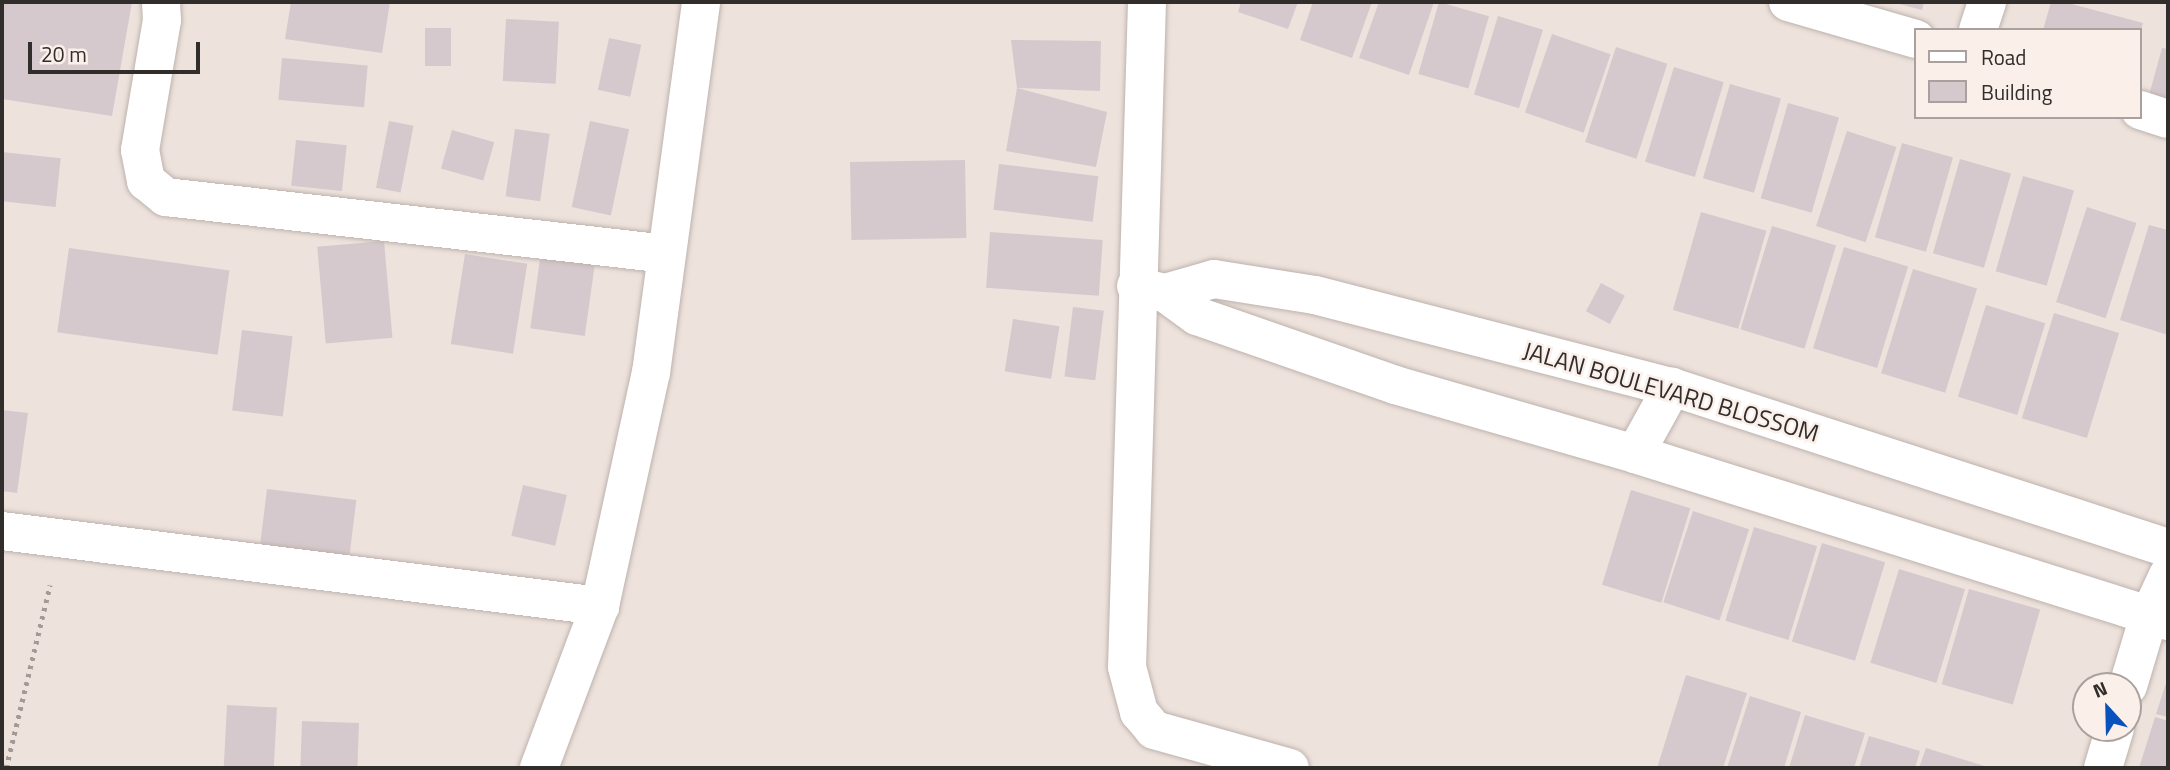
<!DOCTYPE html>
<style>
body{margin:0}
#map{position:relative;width:2170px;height:770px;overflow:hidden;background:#eee2dc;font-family:"Titillium Web",sans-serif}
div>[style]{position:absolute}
.building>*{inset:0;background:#d5c9cd;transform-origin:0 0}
.path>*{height:4.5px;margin-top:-2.25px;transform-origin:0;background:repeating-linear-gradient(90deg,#a39a96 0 3.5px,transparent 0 8.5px)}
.roads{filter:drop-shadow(0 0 2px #bdb2ad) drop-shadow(0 0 2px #bdb2ad)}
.minor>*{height:38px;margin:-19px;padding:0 19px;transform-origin:19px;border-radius:19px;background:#fff}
span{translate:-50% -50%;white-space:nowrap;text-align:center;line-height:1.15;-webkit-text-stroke:5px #fbefea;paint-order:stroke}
.street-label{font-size:24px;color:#312d2b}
.frame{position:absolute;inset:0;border:4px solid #312d2b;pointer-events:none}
.legend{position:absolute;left:1914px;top:28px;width:228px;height:91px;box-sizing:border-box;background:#fbefea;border:2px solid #aaa19e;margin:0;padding:9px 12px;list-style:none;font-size:21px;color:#312d2b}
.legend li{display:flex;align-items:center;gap:14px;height:35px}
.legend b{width:35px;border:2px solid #aaa19e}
.north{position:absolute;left:2072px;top:672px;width:70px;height:70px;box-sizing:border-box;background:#fbefea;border:2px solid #aaa19e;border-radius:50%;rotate:338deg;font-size:19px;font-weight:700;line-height:28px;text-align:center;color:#312d2b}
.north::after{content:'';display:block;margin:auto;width:24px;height:32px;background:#0951bc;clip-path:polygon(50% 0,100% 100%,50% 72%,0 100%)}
.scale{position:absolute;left:28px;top:42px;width:172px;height:32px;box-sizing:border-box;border:4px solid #312d2b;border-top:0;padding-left:9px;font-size:21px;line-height:24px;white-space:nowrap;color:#312d2b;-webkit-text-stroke:5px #fbefea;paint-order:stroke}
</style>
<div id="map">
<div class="building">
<i style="clip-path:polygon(2px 2px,132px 2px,112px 116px,2px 99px)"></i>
<i style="clip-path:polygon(291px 2px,390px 2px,382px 53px,285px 39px)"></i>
<i style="clip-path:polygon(1241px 2px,1298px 2px,1288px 29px,1238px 12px)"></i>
<i style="clip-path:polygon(1313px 2px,1372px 2px,1352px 58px,1300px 40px)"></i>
<i style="clip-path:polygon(1379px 2px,1434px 2px,1409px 75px,1359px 58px)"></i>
<i style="left:1439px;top:2px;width:52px;height:75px;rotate:16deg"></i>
<i style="clip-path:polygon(1892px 2px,1924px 2px,1922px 10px)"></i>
<i style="clip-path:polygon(2051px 2px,2064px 2px,2143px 23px,2141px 30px,2043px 30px)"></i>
<i style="left:1498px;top:16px;width:47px;height:82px;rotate:17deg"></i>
<i style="left:506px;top:19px;width:53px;height:62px;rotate:3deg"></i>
<i style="left:425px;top:28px;width:26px;height:38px"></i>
<i style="left:1552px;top:34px;width:62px;height:83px;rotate:19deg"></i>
<i style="left:609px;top:38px;width:33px;height:53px;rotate:12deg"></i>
<i style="clip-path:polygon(1011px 40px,1101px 41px,1100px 91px,1017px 88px,1107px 112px,1096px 167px,1006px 151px,1017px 88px)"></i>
<i style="left:1616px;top:47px;width:54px;height:100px;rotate:18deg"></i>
<i style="clip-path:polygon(2162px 48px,2168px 49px,2168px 104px,2148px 99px)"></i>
<i style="left:282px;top:58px;width:86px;height:42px;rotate:5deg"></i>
<i style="left:1674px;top:67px;width:52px;height:99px;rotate:17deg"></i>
<i style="left:1730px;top:84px;width:53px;height:98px;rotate:16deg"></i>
<i style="left:1788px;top:103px;width:53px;height:99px;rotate:16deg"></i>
<i style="left:389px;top:121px;width:25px;height:68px;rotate:11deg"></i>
<i style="left:590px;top:121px;width:40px;height:88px;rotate:12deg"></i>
<i style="left:515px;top:129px;width:35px;height:68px;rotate:8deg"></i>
<i style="left:452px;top:130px;width:44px;height:40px;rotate:16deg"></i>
<i style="left:1847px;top:131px;width:52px;height:100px;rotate:18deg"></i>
<i style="left:296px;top:140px;width:51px;height:46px;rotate:6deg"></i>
<i style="left:1902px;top:143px;width:53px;height:98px;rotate:16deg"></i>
<i style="left:2px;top:152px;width:59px;height:49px;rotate:6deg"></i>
<i style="left:1960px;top:159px;width:53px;height:98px;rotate:16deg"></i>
<i style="left:965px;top:160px;width:78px;height:115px;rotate:89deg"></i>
<i style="left:999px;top:164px;width:100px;height:46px;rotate:7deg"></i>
<i style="left:2023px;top:176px;width:53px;height:99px;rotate:16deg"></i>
<i style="left:2087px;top:207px;width:52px;height:100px;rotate:18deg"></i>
<i style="left:1701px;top:212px;width:68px;height:102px;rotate:16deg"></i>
<i style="clip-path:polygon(2149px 225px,2168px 230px,2168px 335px,2120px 320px)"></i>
<i style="left:1772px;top:226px;width:67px;height:108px;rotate:17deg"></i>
<i style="left:990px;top:232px;width:113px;height:56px;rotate:4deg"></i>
<i style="left:384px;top:241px;width:97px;height:67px;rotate:85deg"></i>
<i style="left:1844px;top:247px;width:67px;height:106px;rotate:17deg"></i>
<i style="left:69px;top:248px;width:162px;height:85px;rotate:8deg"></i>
<i style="left:541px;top:252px;width:55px;height:77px;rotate:8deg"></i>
<i style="left:465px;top:254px;width:63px;height:91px;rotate:9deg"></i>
<i style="left:1913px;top:269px;width:67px;height:109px;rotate:17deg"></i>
<i style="left:1601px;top:283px;width:27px;height:32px;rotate:28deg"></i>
<i style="left:1986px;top:305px;width:62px;height:96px;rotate:17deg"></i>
<i style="left:1073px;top:307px;width:31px;height:70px;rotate:7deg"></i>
<i style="left:2054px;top:313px;width:68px;height:110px;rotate:17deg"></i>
<i style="left:1013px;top:319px;width:47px;height:53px;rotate:9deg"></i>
<i style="left:242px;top:330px;width:51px;height:81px;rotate:7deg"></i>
<i style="clip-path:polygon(2px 410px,28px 413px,17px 493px,2px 491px)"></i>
<i style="left:523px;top:485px;width:45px;height:52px;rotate:13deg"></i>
<i style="left:267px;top:489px;width:90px;height:62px;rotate:7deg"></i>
<i style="left:1631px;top:490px;width:62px;height:99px;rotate:17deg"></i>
<i style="left:1693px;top:511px;width:59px;height:96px;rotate:18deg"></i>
<i style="left:1754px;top:527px;width:66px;height:98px;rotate:17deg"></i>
<i style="left:1822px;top:543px;width:66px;height:103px;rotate:17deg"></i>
<i style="left:1899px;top:569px;width:69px;height:98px;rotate:17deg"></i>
<i style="left:1969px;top:589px;width:74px;height:99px;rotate:16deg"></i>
<i style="clip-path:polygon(1686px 675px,1747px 693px,1723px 768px,1657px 768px)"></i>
<i style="clip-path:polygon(2168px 677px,2168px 717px,2156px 714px)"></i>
<i style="clip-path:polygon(1750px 696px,1801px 712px,1784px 768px,1727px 768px)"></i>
<i style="left:227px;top:705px;width:50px;height:63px;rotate:3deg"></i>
<i style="clip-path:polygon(1805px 715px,1865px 733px,1854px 768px,1789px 768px)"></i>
<i style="clip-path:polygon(2155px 717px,2168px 721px,2168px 768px,2139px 768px)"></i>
<i style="left:302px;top:721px;width:57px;height:47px;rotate:2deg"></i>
<i style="clip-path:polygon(1869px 736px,1920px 751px,1915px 768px,1859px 768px)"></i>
<i style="clip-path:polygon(1926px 748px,1991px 768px,1919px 768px)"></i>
</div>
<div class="path">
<i style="left:6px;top:768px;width:188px;rotate:-76.5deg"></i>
</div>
<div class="roads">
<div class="minor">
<i style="left:161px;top:2px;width:18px;rotate:87deg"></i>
<i style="left:162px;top:20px;width:132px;rotate:99.6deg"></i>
<i style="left:140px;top:150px;width:32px;rotate:79deg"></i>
<i style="left:146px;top:181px;width:26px;rotate:39deg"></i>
<i style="left:166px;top:197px;width:504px;rotate:6.49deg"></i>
<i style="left:1147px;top:2px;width:665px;rotate:91.72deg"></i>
<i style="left:1127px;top:667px;width:47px;rotate:75.1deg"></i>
<i style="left:1139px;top:712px;width:23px;rotate:50deg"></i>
<i style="left:1154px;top:730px;width:141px;rotate:15.6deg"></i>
<i style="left:1788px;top:2px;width:133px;rotate:16.1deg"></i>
<i style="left:1978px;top:30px;width:29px;rotate:-72deg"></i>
<i style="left:2140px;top:110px;width:29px;rotate:18deg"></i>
<i style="left:1136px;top:286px;width:30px;rotate:14deg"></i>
<i style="left:1165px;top:293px;width:39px;rotate:36deg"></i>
<i style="left:1197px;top:316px;width:210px;rotate:19.2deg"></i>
<i style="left:1395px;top:385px;width:250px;rotate:16deg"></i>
<i style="left:1635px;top:454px;width:559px;rotate:17.4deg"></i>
<i style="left:1165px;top:293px;width:51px;rotate:-15.9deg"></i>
<i style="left:1214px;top:279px;width:102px;rotate:9deg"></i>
<i style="left:1315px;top:295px;width:369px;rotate:14.5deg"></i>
<i style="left:1672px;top:387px;width:521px;rotate:17.98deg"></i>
<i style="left:1635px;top:454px;width:77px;rotate:-61.1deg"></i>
<i style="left:2px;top:531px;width:603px;rotate:7.15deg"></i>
<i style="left:2128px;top:686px;width:73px;rotate:-73.3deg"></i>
<i style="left:2149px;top:616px;width:45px;rotate:-65.1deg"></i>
<i style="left:539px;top:768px;width:173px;rotate:-69.4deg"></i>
<i style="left:600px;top:606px;width:239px;rotate:-77.7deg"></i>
<i style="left:651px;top:373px;width:374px;rotate:-82.3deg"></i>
<i style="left:2103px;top:768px;width:42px;rotate:-73.3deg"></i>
</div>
</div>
<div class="street-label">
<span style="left:1671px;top:392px;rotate:16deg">JALAN BOULEVARD BLOSSOM</span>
</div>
<div class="frame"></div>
<ul class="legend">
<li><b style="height:9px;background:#fff"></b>Road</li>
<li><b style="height:19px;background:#d5c9cd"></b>Building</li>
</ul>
<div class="north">N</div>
<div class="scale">20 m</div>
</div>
